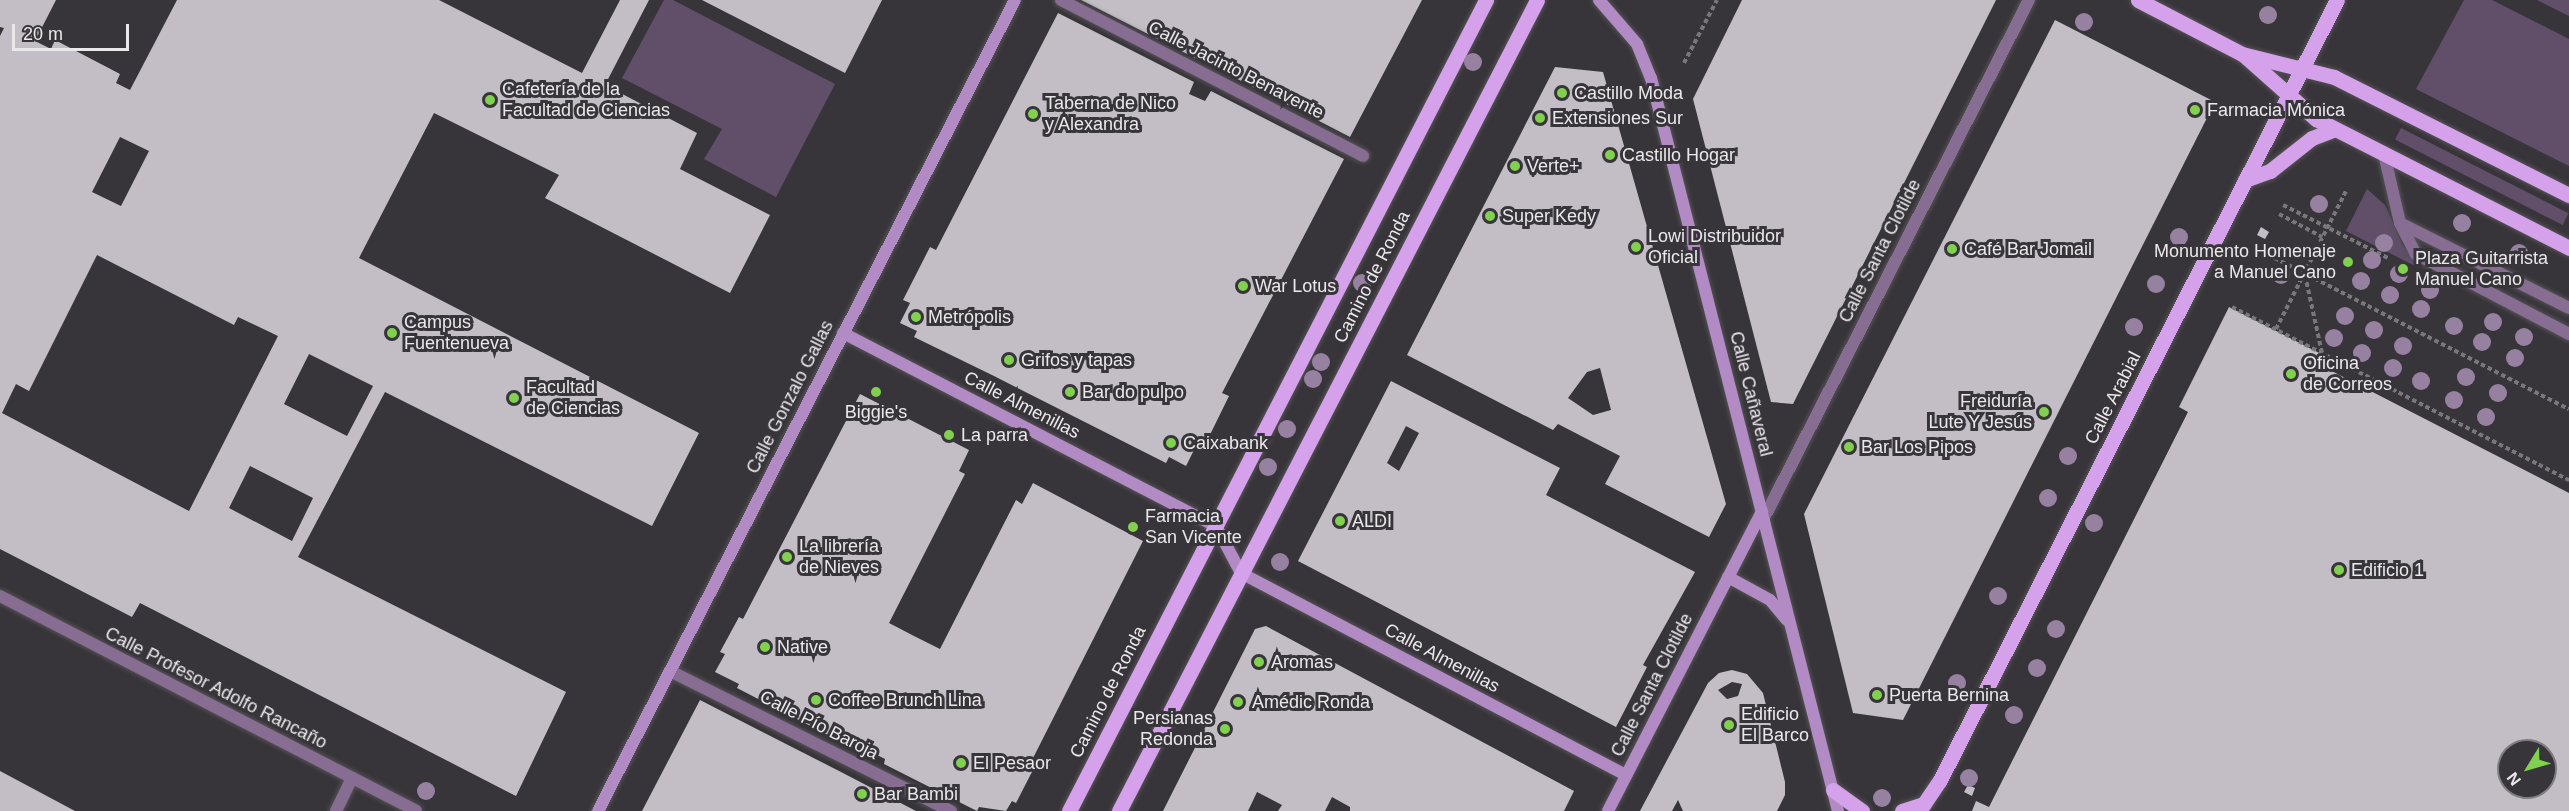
<!DOCTYPE html>
<meta charset="utf-8">
<style>
body{margin:0}
#map{position:relative;width:2569px;height:811px;overflow:hidden;background:#38353a;font-family:Arial,sans-serif}
div>[style]{position:absolute}
.green>*{inset:0;background:#614f6a;transform-origin:0 0}
.building>*{inset:0;background:#c3bec5}
.path>*{height:4px;margin-top:-2px;transform-origin:0;background:repeating-linear-gradient(90deg,#79777b 0 4.5px,transparent 0 7.5px)}
.roads{filter:drop-shadow(0 0 2px #545256) drop-shadow(0 0 2px #545256)}
.lane>*{height:12px;margin:-6px;padding:0 6px;transform-origin:6px;border-radius:6px;background:#866d91}
.street>*{height:12px;margin:-6px;padding:0 6px;transform-origin:6px;border-radius:6px;background:#866d91}
.secondary>*{height:12px;margin:-6px;padding:0 6px;transform-origin:6px;border-radius:6px;background:#b28ac4}
.primary>*{height:15px;margin:-7.5px;padding:0 7.5px;transform-origin:7.5px;border-radius:7.5px;background:#d5a1eb}
.trees>*{width:18px;height:18px;margin:-9px;border-radius:50%;background:#9781a1}
.dots>*{width:16px;height:16px;translate:-50% -50%;box-sizing:border-box;border:3px solid #38353a;border-radius:50%}
span{translate:-50% -50%;white-space:nowrap;text-align:center;line-height:1.15;-webkit-text-stroke:6px #38353a;paint-order:stroke}
.street-label{font-size:18px;color:#eae8eb}
.poi-label{font-size:18px;color:#eae8eb}
.left{translate:0 -50%;text-align:left}
.right{translate:-100% -50%;text-align:right}
.north{position:absolute;left:2497px;top:739px;width:60px;height:60px;box-sizing:border-box;background:#38353a;border:2px solid #7f7d81;border-radius:50%;rotate:233deg;font-size:16px;font-weight:700;line-height:24px;text-align:center;color:#eae8eb}
.north::after{content:'';display:block;margin:auto;width:21px;height:27px;background:#81d050;clip-path:polygon(50% 0,100% 100%,50% 72%,0 100%)}
.scale{position:absolute;left:12px;top:24px;width:117px;height:27px;box-sizing:border-box;border:3px solid #eae8eb;border-top:0;padding-left:8px;font-size:18px;line-height:21px;white-space:nowrap;color:#eae8eb;-webkit-text-stroke:4px #38353a;paint-order:stroke}
</style>
<div id="map">
<div class="green">
<i style="clip-path:polygon(664px 0,673px 0,835px 84px,776px 197px,704px 159px,722px 129px,622px 78px)"></i>
<i style="clip-path:polygon(2464px 0,2492px 0,2569px 39px,2569px 166px,2416px 89px)"></i>
<i style="clip-path:polygon(2537px 0,2569px 0,2569px 16px)"></i>
<i style="left:2401px;top:128px;width:188px;height:13px;rotate:27deg"></i>
<i style="clip-path:polygon(2367px 189px,2385px 205px,2402px 244px,2419px 268px,2346px 231px)"></i>
</div>
<div class="building">
<i style="clip-path:polygon(evenodd,0 0,56px 0,35px 41px,51px 49px,55px 40px,120px 74px,116px 83px,130px 90px,177px 0,439px 0,582px 73px,620px 0,649px 0,605px 85px,697px 133px,680px 169px,770px 215px,730px 293px,545px 198px,559px 175px,434px 113px,359px 258px,699px 433px,652px 526px,385px 392px,298px 557px,566px 692px,516px 796px,140px 603px,132px 617px,0 549px,0 36px,4px 28px,0 27px,0 0,120px 137px,149px 151px,121px 206px,92px 192px,120px 137px,0 0,97px 255px,234px 325px,238px 317px,278px 336px,189px 511px,2px 413px,16px 384px,29px 391px,97px 255px,0 0,309px 354px,373px 386px,347px 436px,284px 404px,309px 354px,0 0,250px 466px,313px 498px,292px 541px,229px 508px,250px 466px)"></i>
<i style="clip-path:polygon(702px 0,882px 0,845px 73px)"></i>
<i style="clip-path:polygon(1081px 0,1422px 0,1350px 137px,1218px 69px,1224px 58px,1206px 51px,1201px 61px)"></i>
<i style="clip-path:polygon(1742px 0,1996px 0,1793px 404px,1771px 402px,1693px 99px)"></i>
<i style="clip-path:polygon(1058px 13px,1194px 82px,1189px 94px,1205px 101px,1211px 91px,1344px 159px,1222px 393px,1229px 396px,1203px 449px,1196px 446px,1186px 466px,1169px 457px,1166px 463px,994px 376px,914px 337px,917px 331px,900px 323px,910px 303px,903px 300px,930px 247px,936px 250px)"></i>
<i style="clip-path:polygon(2055px 20px,2215px 102px,1903px 720px,1853px 713px,1804px 514px)"></i>
<i style="clip-path:polygon(evenodd,1555px 67px,1603px 72px,1726px 504px,1709px 537px,1605px 484px,1620px 456px,1558px 424px,1553px 430px,1407px 355px,1555px 67px,1600px 368px,1611px 410px,1593px 415px,1568px 398px,1587px 372px,1600px 368px)"></i>
<i style="clip-path:polygon(2261px 227px,2269px 232px,2265px 239px,2257px 235px)"></i>
<i style="clip-path:polygon(evenodd,2229px 307px,2325px 356px,2320px 365px,2569px 493px,2569px 811px,1972px 811px,1976px 801px,1989px 807px,2188px 412px,2179px 407px,2229px 307px,2509px 751px,2545px 751px,2545px 787px,2509px 787px,2509px 751px)"></i>
<i style="clip-path:polygon(evenodd,1391px 381px,1560px 468px,1546px 495px,1695px 572px,1643px 665px,1647px 667px,1616px 727px,1298px 561px,1391px 381px,1406px 426px,1419px 433px,1399px 471px,1387px 463px,1406px 426px)"></i>
<i style="clip-path:polygon(860px 394px,969px 450px,959px 471px,965px 474px,889px 623px,914px 636px,940px 649px,1016px 500px,1022px 504px,1033px 483px,1143px 541px,1029px 766px,1034px 768px,1016px 803px,1012px 801px,1006px 811px,979px 807px,977px 811px,884px 764px,885px 759px,832px 732px,830px 736px,737px 688px,739px 684px,715px 672px,725px 654px,720px 652px,739px 617px,743px 619px)"></i>
<i style="clip-path:polygon(1266px 626px,1574px 791px,1564px 811px,1350px 811px,1350px 807px,1332px 797px,1325px 811px,1278px 811px,1282px 805px,1257px 792px,1248px 811px,1163px 811px,1255px 629px)"></i>
<i style="clip-path:polygon(evenodd,1732px 670px,1747px 674px,1763px 693px,1785px 782px,1785px 795px,1777px 811px,1683px 811px,1678px 800px,1672px 811px,1640px 811px,1708px 683px,1719px 673px,1732px 670px,1732px 682px,1742px 684px,1738px 696px,1727px 699px,1718px 690px,1732px 682px)"></i>
<i style="clip-path:polygon(700px 700px,841px 772px,916px 811px,642px 811px)"></i>
<i style="clip-path:polygon(0 771px,75px 811px,0 811px)"></i>
<i style="clip-path:polygon(1968px 785px,1975px 788px,1972px 796px,1964px 792px)"></i>
</div>
<div class="path">
<i style="left:1684px;top:63px;width:71px;rotate:-62.4deg"></i>
<i style="left:2283px;top:205px;width:118px;rotate:26.8deg"></i>
<i style="left:2279px;top:214px;width:49px;rotate:28.1deg"></i>
<i style="left:2261px;top:251px;width:346px;rotate:27.2deg"></i>
<i style="left:2305px;top:275px;width:80px;rotate:77.7deg"></i>
<i style="left:2232px;top:307px;width:379px;rotate:27.2deg"></i>
<i style="left:2276px;top:329px;width:155px;rotate:-63.1deg"></i>
</div>
<div class="roads">
<div class="lane">
<i style="left:2384px;top:154px;width:71px;rotate:76.9deg"></i>
<i style="left:2400px;top:223px;width:35px;rotate:63deg"></i>
<i style="left:2416px;top:254px;width:173px;rotate:27.6deg"></i>
<i style="left:2400px;top:223px;width:189px;rotate:26.7deg"></i>
<i style="left:336px;top:811px;width:37px;rotate:-64deg"></i>
</div>
<div class="street">
<i style="left:1061px;top:0;width:340px;rotate:27.3deg"></i>
<i style="left:1764px;top:518px;width:582px;rotate:-62.91deg"></i>
<i style="left:0;top:596px;width:468px;rotate:27.3deg"></i>
<i style="left:670px;top:671px;width:314px;rotate:26.5deg"></i>
</div>
<div class="secondary">
<i style="left:1599px;top:0;width:58px;rotate:49.2deg"></i>
<i style="left:1637px;top:44px;width:37px;rotate:68deg"></i>
<i style="left:1651px;top:78px;width:756px;rotate:75.69deg"></i>
<i style="left:843px;top:333px;width:420px;rotate:27.4deg"></i>
<i style="left:1216px;top:526px;width:53px;rotate:62deg"></i>
<i style="left:1241px;top:573px;width:435px;rotate:27.7deg"></i>
<i style="left:1728px;top:577px;width:48px;rotate:28.7deg"></i>
<i style="left:1770px;top:600px;width:26px;rotate:50deg"></i>
<i style="left:598px;top:811px;width:912px;rotate:-62.79deg"></i>
<i style="left:1608px;top:811px;width:337px;rotate:-62.8deg"></i>
</div>
<div class="primary">
<i style="left:2138px;top:0;width:117px;rotate:27.4deg"></i>
<i style="left:2242px;top:54px;width:95px;rotate:14deg"></i>
<i style="left:2334px;top:77px;width:263px;rotate:26.7deg"></i>
<i style="left:2245px;top:56px;width:95px;rotate:41.6deg"></i>
<i style="left:2316px;top:119px;width:284px;rotate:27deg"></i>
<i style="left:2245px;top:180px;width:27px;rotate:-20deg"></i>
<i style="left:2270px;top:171px;width:53px;rotate:-38.2deg"></i>
<i style="left:2312px;top:138px;width:25px;rotate:-21deg"></i>
<i style="left:1833px;top:790px;width:36px;rotate:36deg"></i>
<i style="left:1069px;top:811px;width:912px;rotate:-62.79deg"></i>
<i style="left:1119px;top:811px;width:912px;rotate:-62.73deg"></i>
<i style="left:1902px;top:811px;width:23px;rotate:-18deg"></i>
<i style="left:1919px;top:811px;width:37px;rotate:-56deg"></i>
<i style="left:1940px;top:780px;width:875px;rotate:-63.03deg"></i>
</div>
</div>
<div class="trees">
<i style="left:2268px;top:15px"></i>
<i style="left:2084px;top:22px"></i>
<i style="left:1473px;top:62px"></i>
<i style="left:2319px;top:204px"></i>
<i style="left:2462px;top:223px"></i>
<i style="left:2179px;top:237px"></i>
<i style="left:2384px;top:243px"></i>
<i style="left:2519px;top:253px"></i>
<i style="left:2372px;top:260px"></i>
<i style="left:2399px;top:274px"></i>
<i style="left:2281px;top:275px"></i>
<i style="left:2361px;top:281px"></i>
<i style="left:1362px;top:283px"></i>
<i style="left:2156px;top:284px"></i>
<i style="left:2430px;top:290px"></i>
<i style="left:2390px;top:295px"></i>
<i style="left:2421px;top:309px"></i>
<i style="left:2345px;top:316px"></i>
<i style="left:2493px;top:322px"></i>
<i style="left:2454px;top:326px"></i>
<i style="left:2134px;top:327px"></i>
<i style="left:2374px;top:330px"></i>
<i style="left:2524px;top:337px"></i>
<i style="left:2334px;top:338px"></i>
<i style="left:2482px;top:342px"></i>
<i style="left:2403px;top:346px"></i>
<i style="left:2362px;top:353px"></i>
<i style="left:2515px;top:358px"></i>
<i style="left:1321px;top:362px"></i>
<i style="left:2393px;top:368px"></i>
<i style="left:2466px;top:377px"></i>
<i style="left:1313px;top:379px"></i>
<i style="left:2421px;top:381px"></i>
<i style="left:2498px;top:393px"></i>
<i style="left:2454px;top:400px"></i>
<i style="left:2486px;top:417px"></i>
<i style="left:1287px;top:429px"></i>
<i style="left:2068px;top:456px"></i>
<i style="left:1268px;top:467px"></i>
<i style="left:2048px;top:498px"></i>
<i style="left:2094px;top:523px"></i>
<i style="left:1280px;top:562px"></i>
<i style="left:1998px;top:596px"></i>
<i style="left:2056px;top:629px"></i>
<i style="left:2037px;top:668px"></i>
<i style="left:1957px;top:683px"></i>
<i style="left:2014px;top:715px"></i>
<i style="left:1969px;top:778px"></i>
<i style="left:426px;top:791px"></i>
<i style="left:1882px;top:798px"></i>
</div>
<div class="dots">
<i style="left:1562px;top:93px;background:#81d050"></i>
<i style="left:490px;top:100px;background:#81d050"></i>
<i style="left:2195px;top:110px;background:#81d050"></i>
<i style="left:1033px;top:114px;background:#81d050"></i>
<i style="left:1540px;top:118px;background:#81d050"></i>
<i style="left:1610px;top:155px;background:#81d050"></i>
<i style="left:1515px;top:166px;background:#81d050"></i>
<i style="left:1490px;top:216px;background:#81d050"></i>
<i style="left:1636px;top:247px;background:#81d050"></i>
<i style="left:1952px;top:249px;background:#81d050"></i>
<i style="left:2348px;top:262px;background:#81d050"></i>
<i style="left:2403px;top:269px;background:#81d050"></i>
<i style="left:1243px;top:286px;background:#81d050"></i>
<i style="left:916px;top:317px;background:#81d050"></i>
<i style="left:392px;top:333px;background:#81d050"></i>
<i style="left:1009px;top:360px;background:#81d050"></i>
<i style="left:2291px;top:374px;background:#81d050"></i>
<i style="left:876px;top:392px;background:#81d050"></i>
<i style="left:1070px;top:392px;background:#81d050"></i>
<i style="left:514px;top:398px;background:#81d050"></i>
<i style="left:2044px;top:412px;background:#81d050"></i>
<i style="left:949px;top:435px;background:#81d050"></i>
<i style="left:1171px;top:443px;background:#81d050"></i>
<i style="left:1849px;top:447px;background:#81d050"></i>
<i style="left:1340px;top:521px;background:#81d050"></i>
<i style="left:1133px;top:527px;background:#81d050"></i>
<i style="left:787px;top:557px;background:#81d050"></i>
<i style="left:2339px;top:570px;background:#81d050"></i>
<i style="left:765px;top:647px;background:#81d050"></i>
<i style="left:1259px;top:662px;background:#81d050"></i>
<i style="left:1877px;top:695px;background:#81d050"></i>
<i style="left:816px;top:700px;background:#81d050"></i>
<i style="left:1238px;top:702px;background:#81d050"></i>
<i style="left:1729px;top:725px;background:#81d050"></i>
<i style="left:1225px;top:729px;background:#81d050"></i>
<i style="left:961px;top:763px;background:#81d050"></i>
<i style="left:862px;top:794px;background:#81d050"></i>
</div>
<div class="street-label">
<span style="left:1236px;top:70px;rotate:27deg">Calle Jacinto Benavente</span>
<span style="left:1880px;top:251px;rotate:-63deg">Calle Santa Clotilde</span>
<span style="left:1372px;top:277px;rotate:-63deg">Camino de Ronda</span>
<span style="left:1751px;top:394px;rotate:76deg">Calle Cañaveral</span>
<span style="left:790px;top:397px;rotate:-63deg">Calle Gonzalo Gallas</span>
<span style="left:2113px;top:398px;rotate:-63deg">Calle Arabial</span>
<span style="left:1022px;top:405px;rotate:27deg">Calle Almenillas</span>
<span style="left:1442px;top:658px;rotate:28deg">Calle Almenillas</span>
<span style="left:1652px;top:685px;rotate:-63deg">Calle Santa Clotilde</span>
<span style="left:216px;top:688px;rotate:27deg">Calle Profesor Adolfo Rancaño</span>
<span style="left:1108px;top:692px;rotate:-63deg">Camino de Ronda</span>
<span style="left:819px;top:725px;rotate:27deg">Calle Pío Baroja</span>
</div>
<div class="poi-label">
<span class="left" style="left:502px;top:100px">Cafetería de la<br>Facultad de Ciencias</span>
<span class="left" style="left:1574px;top:93px">Castillo Moda</span>
<span class="left" style="left:1045px;top:114px">Taberna de Nico<br>y Alexandra</span>
<span class="left" style="left:2207px;top:110px">Farmacia Mónica</span>
<span class="left" style="left:1552px;top:118px">Extensiones Sur</span>
<span class="left" style="left:1622px;top:155px">Castillo Hogar</span>
<span class="left" style="left:1527px;top:166px">Verte+</span>
<span class="left" style="left:1502px;top:216px">Super Kedy</span>
<span class="left" style="left:1648px;top:247px">Lowi Distribuidor<br>Oficial</span>
<span class="left" style="left:1964px;top:249px">Café Bar Jomail</span>
<span class="right" style="left:2336px;top:262px">Monumento Homenaje<br>a Manuel Cano</span>
<span class="left" style="left:2415px;top:269px">Plaza Guitarrista<br>Manuel Cano</span>
<span class="left" style="left:1255px;top:286px">War Lotus</span>
<span class="left" style="left:928px;top:317px">Metrópolis</span>
<span class="left" style="left:404px;top:333px">Campus<br>Fuentenueva</span>
<span class="left" style="left:1021px;top:360px">Grifos y tapas</span>
<span class="left" style="left:2303px;top:374px">Oficina<br>de Correos</span>
<span class="left" style="left:526px;top:398px">Facultad<br>de Ciencias</span>
<span class="left" style="left:1082px;top:392px">Bar do pulpo</span>
<span class="right" style="left:2032px;top:412px">Freiduría<br>Lute Y Jesús</span>
<span style="left:876px;top:412px">Biggie's</span>
<span class="left" style="left:961px;top:435px">La parra</span>
<span class="left" style="left:1183px;top:443px">Caixabank</span>
<span class="left" style="left:1861px;top:447px">Bar Los Pipos</span>
<span class="left" style="left:1145px;top:527px">Farmacia<br>San Vicente</span>
<span class="left" style="left:1352px;top:521px">ALDI</span>
<span class="left" style="left:799px;top:557px">La librería<br>de Nieves</span>
<span class="left" style="left:2351px;top:570px">Edificio 1</span>
<span class="left" style="left:777px;top:647px">Native</span>
<span class="left" style="left:1271px;top:662px">Aromas</span>
<span class="left" style="left:1889px;top:695px">Puerta Bernina</span>
<span class="left" style="left:828px;top:700px">Coffee Brunch Lina</span>
<span class="left" style="left:1252px;top:702px">Amédic Ronda</span>
<span class="left" style="left:1741px;top:725px">Edificio<br>El Barco</span>
<span class="right" style="left:1213px;top:729px">Persianas<br>Redonda</span>
<span class="left" style="left:973px;top:763px">El Pesaor</span>
<span class="left" style="left:874px;top:794px">Bar Bambi</span>
</div>
<div class="north">N</div>
<div class="scale">20 m</div>
</div>
